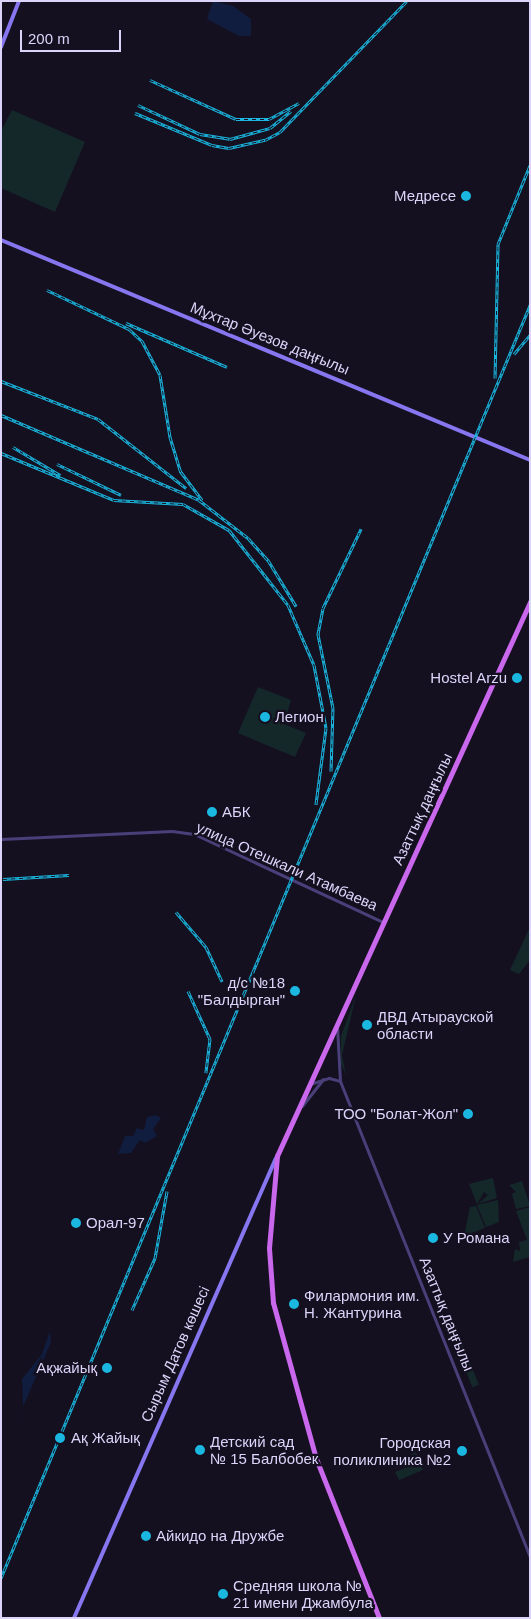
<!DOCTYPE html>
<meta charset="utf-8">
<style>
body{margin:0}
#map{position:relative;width:531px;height:1619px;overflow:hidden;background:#141020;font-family:Helvetica,sans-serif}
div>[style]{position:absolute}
.green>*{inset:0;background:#14282a;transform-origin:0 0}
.water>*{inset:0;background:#111d3e}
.tertiary>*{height:3px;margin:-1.5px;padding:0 1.5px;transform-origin:1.5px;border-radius:1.5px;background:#49407a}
.secondary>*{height:4px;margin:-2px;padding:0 2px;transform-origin:2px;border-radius:2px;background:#8676ef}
.primary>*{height:4.5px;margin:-2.25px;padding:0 2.25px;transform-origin:2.25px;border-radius:2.25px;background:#ca68ed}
.rail>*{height:3px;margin-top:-1.5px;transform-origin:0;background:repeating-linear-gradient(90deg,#141020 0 4px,#1ab7e0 0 8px);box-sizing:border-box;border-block:1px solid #1ab7e0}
.dots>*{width:14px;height:14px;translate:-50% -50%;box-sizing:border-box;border:2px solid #141020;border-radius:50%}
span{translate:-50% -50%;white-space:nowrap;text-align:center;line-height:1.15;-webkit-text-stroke:4.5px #141020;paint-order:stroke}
.poi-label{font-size:15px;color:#ddd4fa}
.right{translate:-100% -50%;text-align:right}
.left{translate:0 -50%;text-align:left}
.street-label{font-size:15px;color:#ddd4fa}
.frame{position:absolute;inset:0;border:2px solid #ddd4fa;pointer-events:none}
.scale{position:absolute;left:20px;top:30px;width:101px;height:22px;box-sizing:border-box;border:2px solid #ddd4fa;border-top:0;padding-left:6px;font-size:15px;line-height:18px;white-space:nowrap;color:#ddd4fa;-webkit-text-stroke:4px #141020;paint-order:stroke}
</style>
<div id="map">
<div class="green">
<i style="clip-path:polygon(12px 110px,85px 142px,55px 212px,1px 188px,1px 131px)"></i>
<i style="clip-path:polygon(258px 687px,291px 700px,284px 724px,306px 733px,295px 757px,238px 733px)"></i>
<i style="clip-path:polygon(530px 927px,530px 960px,519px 974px,510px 970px)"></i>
<i style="clip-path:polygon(356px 995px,342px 1055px,346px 1075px,341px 1064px,341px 1036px)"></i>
<i style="clip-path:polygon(493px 1178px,497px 1198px,478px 1204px,488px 1195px,484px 1192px,477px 1204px,469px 1184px)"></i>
<i style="clip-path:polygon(522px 1181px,530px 1206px,516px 1209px,512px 1194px,516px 1192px,509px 1185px)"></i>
<i style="clip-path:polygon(498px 1200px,499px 1222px,486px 1227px,477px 1205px)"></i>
<i style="clip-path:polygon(476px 1206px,485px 1228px,464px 1236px,470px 1207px)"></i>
<i style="clip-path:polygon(530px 1207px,530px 1257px,513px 1262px,515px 1249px,520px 1251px,519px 1242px,527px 1240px,516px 1211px)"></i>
<i style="left:456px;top:1328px;width:61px;height:7px;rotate:68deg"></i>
<i style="clip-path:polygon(416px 1452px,423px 1470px,399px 1480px,395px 1472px,410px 1466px,407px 1456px)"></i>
</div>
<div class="water">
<i style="clip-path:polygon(213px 1px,233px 6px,251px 19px,251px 36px,239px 36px,207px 19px)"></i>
<i style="clip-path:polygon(156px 1115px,161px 1118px,153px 1129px,157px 1136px,145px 1143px,140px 1140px,131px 1153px,118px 1154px,125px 1136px,133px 1136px,137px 1128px,144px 1130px,147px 1117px)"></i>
<i style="clip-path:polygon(50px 1331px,51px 1342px,13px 1430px,23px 1406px,22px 1379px,42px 1354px)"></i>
</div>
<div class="tertiary">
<i style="left:1px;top:839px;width:171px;rotate:-2.7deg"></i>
<i style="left:172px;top:831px;width:22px;rotate:8deg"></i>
<i style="left:194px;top:834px;width:208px;rotate:25deg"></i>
<i style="left:337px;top:1026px;width:55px;rotate:86.9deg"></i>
<i style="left:340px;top:1081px;width:513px;rotate:68.24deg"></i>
<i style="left:310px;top:1084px;width:20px;rotate:-18deg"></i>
<i style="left:329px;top:1078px;width:11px;rotate:15deg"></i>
<i style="left:302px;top:1106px;width:34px;rotate:-52deg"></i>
</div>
<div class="secondary">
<i style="left:1px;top:47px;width:49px;rotate:-68.6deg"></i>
<i style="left:1px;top:240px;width:573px;rotate:22.58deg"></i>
<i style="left:74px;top:1618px;width:502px;rotate:-66.29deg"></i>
</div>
<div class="primary">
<i style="left:379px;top:1618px;width:171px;rotate:-111.6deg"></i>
<i style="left:316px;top:1459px;width:162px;rotate:-105.4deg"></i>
<i style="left:273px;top:1303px;width:55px;rotate:-94.2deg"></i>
<i style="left:269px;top:1248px;width:92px;rotate:-85deg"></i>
<i style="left:277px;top:1156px;width:609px;rotate:-65.45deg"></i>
</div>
<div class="rail">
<i style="left:150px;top:80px;width:94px;rotate:24.4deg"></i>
<i style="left:236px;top:119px;width:33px"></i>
<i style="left:269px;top:119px;width:34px;rotate:-28deg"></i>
<i style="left:138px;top:105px;width:68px;rotate:25.1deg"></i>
<i style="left:200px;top:134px;width:30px;rotate:9deg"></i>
<i style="left:230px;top:139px;width:41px;rotate:-15.4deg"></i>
<i style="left:270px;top:128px;width:27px;rotate:-39deg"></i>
<i style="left:135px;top:113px;width:83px;rotate:22.6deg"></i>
<i style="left:212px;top:145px;width:17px;rotate:10deg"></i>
<i style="left:229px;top:148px;width:37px;rotate:-13deg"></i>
<i style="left:265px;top:140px;width:17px;rotate:-28deg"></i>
<i style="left:280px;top:132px;width:182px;rotate:-45.9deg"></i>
<i style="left:47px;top:290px;width:91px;rotate:25.4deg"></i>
<i style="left:129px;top:329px;width:18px;rotate:43deg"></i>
<i style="left:142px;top:341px;width:38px;rotate:62deg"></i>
<i style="left:160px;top:375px;width:63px;rotate:80.8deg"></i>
<i style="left:170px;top:437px;width:37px;rotate:73deg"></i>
<i style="left:181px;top:472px;width:35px;rotate:53deg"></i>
<i style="left:126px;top:323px;width:110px;rotate:23.5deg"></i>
<i style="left:514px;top:354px;width:25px;rotate:-50deg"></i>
<i style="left:495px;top:378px;width:134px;rotate:-88.7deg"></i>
<i style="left:498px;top:244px;width:85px;rotate:-67.9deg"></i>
<i style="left:1px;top:381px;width:104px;rotate:21.4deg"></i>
<i style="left:98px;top:419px;width:112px;rotate:38.1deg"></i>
<i style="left:1px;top:415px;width:215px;rotate:23.2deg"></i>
<i style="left:199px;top:500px;width:62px;rotate:37.8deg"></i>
<i style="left:248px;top:538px;width:30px;rotate:48deg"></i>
<i style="left:268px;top:560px;width:54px;rotate:58.7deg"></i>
<i style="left:13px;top:447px;width:55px;rotate:30.8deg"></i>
<i style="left:1px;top:453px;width:122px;rotate:22.6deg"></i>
<i style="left:114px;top:500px;width:69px;rotate:3.3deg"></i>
<i style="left:183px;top:504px;width:53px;rotate:29.5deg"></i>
<i style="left:229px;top:530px;width:95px;rotate:51.8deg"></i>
<i style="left:288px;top:605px;width:65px;rotate:66.6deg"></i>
<i style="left:314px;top:665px;width:64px;rotate:79.2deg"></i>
<i style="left:326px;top:728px;width:77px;rotate:97.5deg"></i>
<i style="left:57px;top:464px;width:71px;rotate:25.8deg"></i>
<i style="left:331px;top:771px;width:63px;rotate:-88.2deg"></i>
<i style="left:333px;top:708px;width:76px;rotate:-101.5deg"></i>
<i style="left:318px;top:634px;width:26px;rotate:-79deg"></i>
<i style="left:323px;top:608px;width:88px;rotate:-64.3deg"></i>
<i style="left:3px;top:879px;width:66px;rotate:-3.5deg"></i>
<i style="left:176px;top:912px;width:46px;rotate:49.4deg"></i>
<i style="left:206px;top:947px;width:38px;rotate:65deg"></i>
<i style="left:188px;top:991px;width:53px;rotate:65.4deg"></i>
<i style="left:210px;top:1039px;width:34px;rotate:97deg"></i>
<i style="left:132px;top:1310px;width:57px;rotate:-66.1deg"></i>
<i style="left:155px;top:1258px;width:68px;rotate:-79.8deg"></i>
<i style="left:1px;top:1578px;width:1379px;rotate:-67.43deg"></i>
</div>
<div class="dots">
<i style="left:466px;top:196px;background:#1ab7e0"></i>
<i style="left:517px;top:678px;background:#1ab7e0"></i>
<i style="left:265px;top:717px;background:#1ab7e0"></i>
<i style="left:212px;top:812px;background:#1ab7e0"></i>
<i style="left:295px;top:991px;background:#1ab7e0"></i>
<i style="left:367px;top:1025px;background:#1ab7e0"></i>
<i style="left:468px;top:1114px;background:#1ab7e0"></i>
<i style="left:76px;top:1223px;background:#1ab7e0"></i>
<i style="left:433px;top:1238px;background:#1ab7e0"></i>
<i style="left:294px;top:1304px;background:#1ab7e0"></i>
<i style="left:107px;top:1368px;background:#1ab7e0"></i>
<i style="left:60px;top:1438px;background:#1ab7e0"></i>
<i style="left:200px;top:1450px;background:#1ab7e0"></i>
<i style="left:462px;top:1451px;background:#1ab7e0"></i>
<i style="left:146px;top:1536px;background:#1ab7e0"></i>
<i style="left:223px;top:1594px;background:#1ab7e0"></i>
</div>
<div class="poi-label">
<span class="right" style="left:456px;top:196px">Медресе</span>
<span class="right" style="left:507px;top:678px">Hostel Arzu</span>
<span class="left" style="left:275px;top:717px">Легион</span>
<span class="left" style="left:222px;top:812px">АБК</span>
<span class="right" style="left:285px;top:991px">д/с №18<br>"Балдырган"</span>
<span class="left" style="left:377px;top:1025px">ДВД Атырауской<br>области</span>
<span class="right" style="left:458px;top:1114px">ТОО "Болат-Жол"</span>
<span class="left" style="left:86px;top:1223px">Орал-97</span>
<span class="left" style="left:443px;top:1238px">У Романа</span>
<span class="left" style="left:304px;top:1304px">Филармония им.<br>Н. Жантурина</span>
<span class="right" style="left:97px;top:1368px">Ақжайық</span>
<span class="left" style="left:71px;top:1438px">Ақ Жайық</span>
<span class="left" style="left:210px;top:1450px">Детский сад<br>№ 15 Балбобек</span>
<span class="right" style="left:451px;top:1451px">Городская<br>поликлиника №2</span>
<span class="left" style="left:156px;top:1536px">Айкидо на Дружбе</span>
<span class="left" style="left:233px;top:1594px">Средняя школа №<br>21 имени Джамбула</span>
</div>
<div class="street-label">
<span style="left:270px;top:338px;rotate:22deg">Мұхтар Әуезов даңғылы</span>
<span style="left:422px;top:809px;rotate:-65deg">Азаттық даңғылы</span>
<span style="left:287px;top:866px;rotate:24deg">улица Отешкали Атамбаева</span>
<span style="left:447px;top:1314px;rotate:68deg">Азаттық даңғылы</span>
<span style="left:175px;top:1354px;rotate:-66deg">Сырым Датов көшесі</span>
</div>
<div class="frame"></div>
<div class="scale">200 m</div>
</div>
